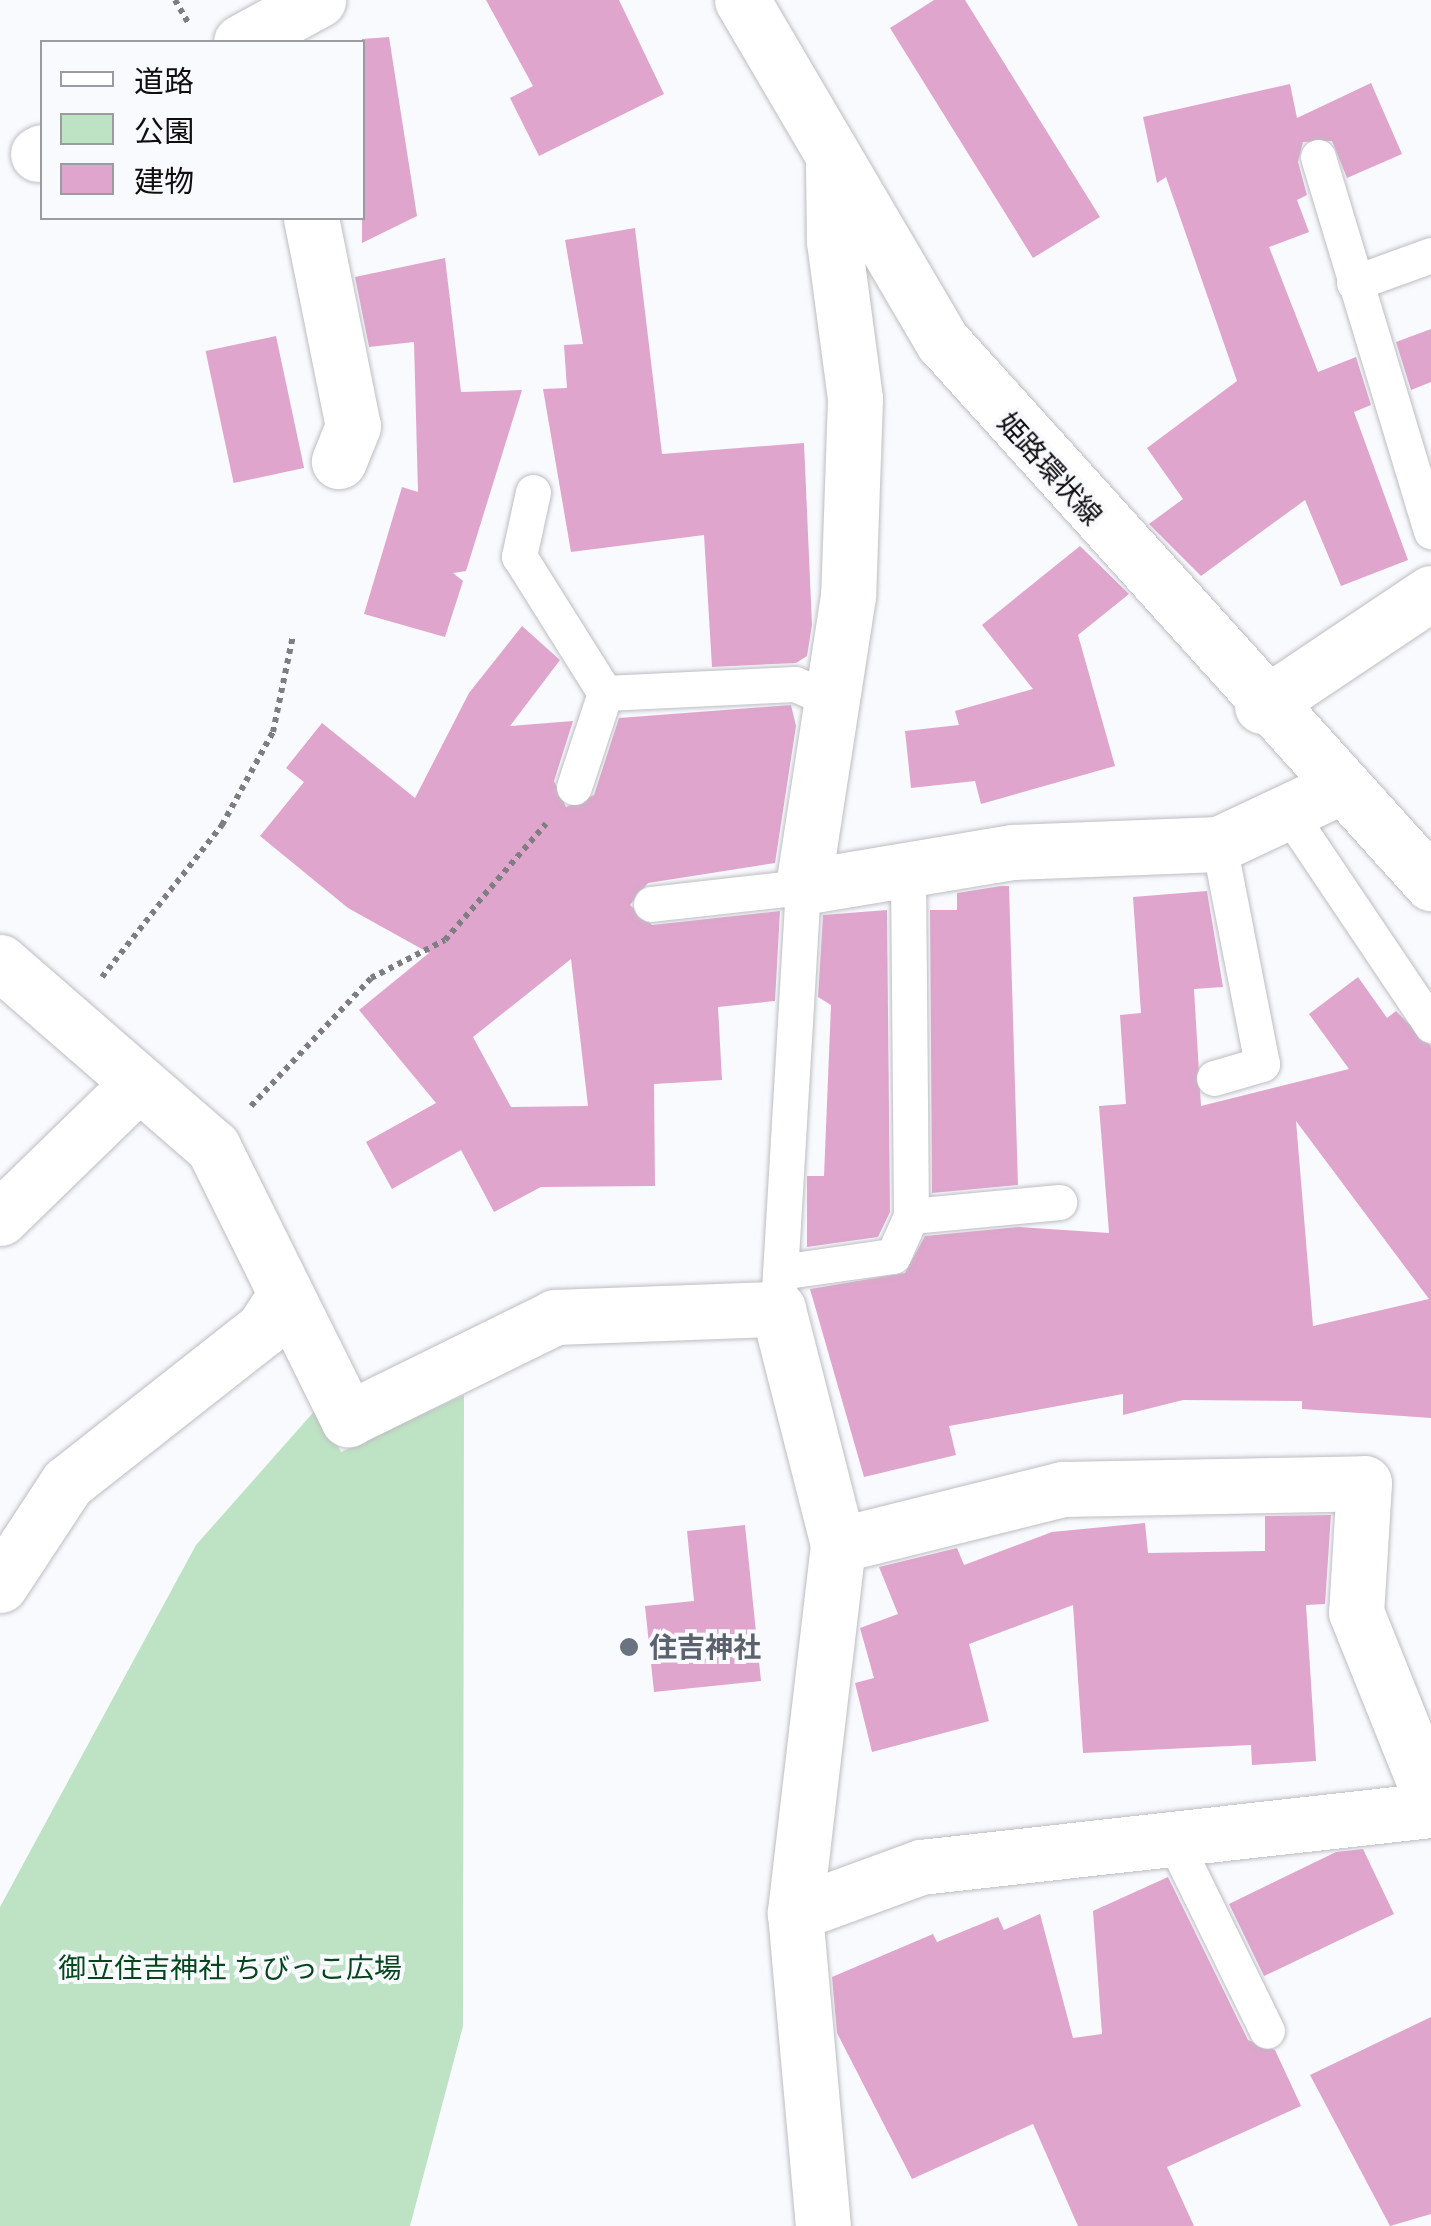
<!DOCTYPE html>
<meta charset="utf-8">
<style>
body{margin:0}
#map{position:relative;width:1431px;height:2226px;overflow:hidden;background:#f9fafe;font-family:Mulish,"Noto Sans JP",sans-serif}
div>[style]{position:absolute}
.green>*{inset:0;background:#bee2c4}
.building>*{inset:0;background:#dfa5cd;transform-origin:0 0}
.path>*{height:6px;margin-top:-3px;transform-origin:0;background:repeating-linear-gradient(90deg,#7e7e81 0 5px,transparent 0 10px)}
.roads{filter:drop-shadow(0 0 2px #bdbdc2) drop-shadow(0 0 2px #bdbdc2)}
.service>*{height:35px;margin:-17.5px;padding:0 17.5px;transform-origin:17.5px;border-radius:17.5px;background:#fff}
.minor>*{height:55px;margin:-27.5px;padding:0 27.5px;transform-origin:27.5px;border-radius:27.5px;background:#fff}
.secondary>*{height:55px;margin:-27.5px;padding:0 27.5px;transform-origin:27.5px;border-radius:27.5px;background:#fff}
.dots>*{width:28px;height:28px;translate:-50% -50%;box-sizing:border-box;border:5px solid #f9fafe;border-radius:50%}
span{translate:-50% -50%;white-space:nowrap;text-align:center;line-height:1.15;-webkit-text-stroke:8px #f9fafe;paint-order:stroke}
.street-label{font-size:28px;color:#0f0f10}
.worship-label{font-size:28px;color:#5b616d;font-weight:700}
.left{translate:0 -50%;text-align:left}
.park-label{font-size:28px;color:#06461d}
.legend{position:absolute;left:40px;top:40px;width:325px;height:180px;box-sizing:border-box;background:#f9fafe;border:2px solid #9b9c9f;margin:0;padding:12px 18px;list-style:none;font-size:30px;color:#0f0f10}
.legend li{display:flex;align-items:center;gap:20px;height:50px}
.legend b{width:50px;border:2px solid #9b9c9f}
</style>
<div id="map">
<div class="green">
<i style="clip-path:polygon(464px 1395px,463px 2026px,410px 2226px,0 2226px,0 1907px,196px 1545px,318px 1407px,341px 1452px)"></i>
</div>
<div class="building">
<i style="clip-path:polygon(486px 0,619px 0,664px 94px,539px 156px,510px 98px,533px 86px)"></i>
<i style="clip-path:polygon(934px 0,965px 0,1100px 217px,1033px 258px,890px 28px)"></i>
<i style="clip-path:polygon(389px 37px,417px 216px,362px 243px,362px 39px)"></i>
<i style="clip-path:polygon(1371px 83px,1402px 154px,1347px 178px,1332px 141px,1303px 142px,1298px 162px,1307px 195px,1297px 200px,1309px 232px,1269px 247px,1318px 372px,1356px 357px,1371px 405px,1354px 412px,1408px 560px,1341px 586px,1305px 500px,1201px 576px,1149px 524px,1183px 499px,1147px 448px,1237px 381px,1166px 177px,1157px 183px,1143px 117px,1290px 84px,1297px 118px)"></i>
<i style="clip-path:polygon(635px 228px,662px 454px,804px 443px,812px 625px,807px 656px,796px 663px,712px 667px,704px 535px,571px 552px,543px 389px,567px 388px,564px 345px,583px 344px,565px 240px)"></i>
<i style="clip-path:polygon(445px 258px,461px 392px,522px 390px,466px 571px,453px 573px,463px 581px,445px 637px,364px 614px,402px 487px,418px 492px,414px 342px,369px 347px,355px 277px)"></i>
<i style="clip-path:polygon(1431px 329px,1431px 382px,1411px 390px,1396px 342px)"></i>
<i style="left:276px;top:336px;width:135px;height:72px;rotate:78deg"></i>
<i style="clip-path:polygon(1080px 546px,1129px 594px,1078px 635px,1115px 766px,981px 804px,975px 781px,911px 788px,905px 731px,959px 725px,955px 711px,1033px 689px,982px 625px)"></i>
<i style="clip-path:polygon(evenodd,522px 626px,560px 660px,510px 726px,573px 721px,554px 781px,566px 807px,594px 795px,619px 718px,791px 705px,796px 726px,775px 863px,648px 883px,630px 905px,652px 925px,780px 911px,775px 1001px,718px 1007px,722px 1080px,654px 1084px,655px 1186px,541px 1187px,494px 1212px,461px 1150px,392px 1189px,366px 1142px,436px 1103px,359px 1010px,429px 953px,348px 908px,260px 836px,304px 782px,286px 768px,322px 723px,415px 798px,469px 693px,522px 626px,571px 959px,588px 1106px,511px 1107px,473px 1037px,571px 959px)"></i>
<i style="clip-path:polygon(1001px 886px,1009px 886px,1018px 1185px,932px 1193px,930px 910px,957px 910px,957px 893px)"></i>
<i style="clip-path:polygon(evenodd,1207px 891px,1223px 987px,1194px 989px,1201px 1106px,1349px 1069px,1309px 1014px,1358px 977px,1387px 1018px,1396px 1011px,1431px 1046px,1431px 1418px,1302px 1409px,1302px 1401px,1183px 1400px,1123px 1415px,1123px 1394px,949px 1426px,956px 1455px,864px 1477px,810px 1289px,905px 1273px,925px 1236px,1019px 1227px,1109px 1233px,1099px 1106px,1126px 1104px,1120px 1015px,1141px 1013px,1133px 897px,1207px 891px,1296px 1121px,1429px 1299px,1313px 1326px,1296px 1121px)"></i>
<i style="clip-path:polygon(887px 910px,890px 1212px,878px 1237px,807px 1247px,807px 1176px,824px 1176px,831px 1005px,818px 997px,823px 915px)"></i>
<i style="clip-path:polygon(1331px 1515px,1325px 1604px,1306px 1605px,1316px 1761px,1252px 1765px,1251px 1745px,1083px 1753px,1073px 1605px,969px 1644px,989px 1721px,872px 1752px,855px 1683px,874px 1678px,860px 1628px,898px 1614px,879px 1567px,957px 1548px,964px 1565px,1052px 1532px,1145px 1523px,1148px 1553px,1265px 1551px,1265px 1516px)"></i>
<i style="clip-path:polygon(745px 1525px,761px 1681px,654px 1692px,645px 1606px,694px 1601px,687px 1531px)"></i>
<i style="clip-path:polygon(1363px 1849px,1394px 1914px,1264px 1976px,1229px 1904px,1336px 1852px)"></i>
<i style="clip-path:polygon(1168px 1877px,1248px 2040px,1275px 2050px,1301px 2106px,1167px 2167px,1194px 2226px,1078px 2226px,1033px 2124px,912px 2179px,837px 2033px,832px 1977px,933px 1934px,937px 1942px,998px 1917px,1004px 1930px,1040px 1914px,1073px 2038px,1102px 2034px,1093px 1911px)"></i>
<i style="clip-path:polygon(1431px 2017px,1431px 2214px,1390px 2226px,1310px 2075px)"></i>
</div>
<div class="path">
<i style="left:175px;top:0;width:28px;rotate:60deg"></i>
<i style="left:102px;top:977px;width:194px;rotate:-51.7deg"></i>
<i style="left:222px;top:825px;width:106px;rotate:-61.3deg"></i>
<i style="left:273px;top:732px;width:99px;rotate:-78.3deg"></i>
<i style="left:251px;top:1106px;width:175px;rotate:-46.8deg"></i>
<i style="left:371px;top:978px;width:83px;rotate:-27.2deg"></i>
<i style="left:445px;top:940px;width:154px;rotate:-49deg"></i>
</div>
<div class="roads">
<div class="service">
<i style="left:1318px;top:157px;width:391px;rotate:73.2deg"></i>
<i style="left:1354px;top:283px;width:82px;rotate:-20deg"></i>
<i style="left:533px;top:492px;width:66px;rotate:102.3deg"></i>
<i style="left:519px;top:556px;width:162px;rotate:57.9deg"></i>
<i style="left:605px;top:693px;width:99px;rotate:108.3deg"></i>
<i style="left:605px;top:693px;width:190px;rotate:-2.7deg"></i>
<i style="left:795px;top:684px;width:45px;rotate:23.7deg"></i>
<i style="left:1288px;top:812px;width:257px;rotate:56.1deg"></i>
<i style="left:908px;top:873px;width:343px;rotate:89.5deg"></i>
<i style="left:651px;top:904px;width:153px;rotate:-6.4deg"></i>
<i style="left:803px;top:887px;width:423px;rotate:93.4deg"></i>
<i style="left:1214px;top:1078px;width:50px;rotate:-16.3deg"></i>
<i style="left:1262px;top:1064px;width:224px;rotate:-101.1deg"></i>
<i style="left:780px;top:1272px;width:114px;rotate:-8.1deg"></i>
<i style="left:893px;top:1256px;width:44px;rotate:-65.8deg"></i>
<i style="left:911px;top:1216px;width:149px;rotate:-5.4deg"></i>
<i style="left:1175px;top:1843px;width:209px;rotate:63.9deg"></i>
</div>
<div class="minor">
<i style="left:241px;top:42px;width:88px;rotate:-28.6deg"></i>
<i style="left:38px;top:154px;width:4px;rotate:-27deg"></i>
<i style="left:833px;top:163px;width:78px;rotate:89.3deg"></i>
<i style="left:834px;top:241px;width:159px;rotate:82.4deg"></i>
<i style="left:855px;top:399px;width:197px;rotate:92deg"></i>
<i style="left:848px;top:596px;width:294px;rotate:98.8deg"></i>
<i style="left:803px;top:887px;width:213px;rotate:-9.5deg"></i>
<i style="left:1013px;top:852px;width:206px;rotate:-2.2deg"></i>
<i style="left:1219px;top:844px;width:134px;rotate:-25.2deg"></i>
<i style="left:311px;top:218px;width:212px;rotate:78.6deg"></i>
<i style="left:353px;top:426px;width:38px;rotate:112deg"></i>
<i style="left:1262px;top:706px;width:203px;rotate:-33.8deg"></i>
<i style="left:0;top:962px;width:282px;rotate:41deg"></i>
<i style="left:213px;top:1147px;width:304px;rotate:63.6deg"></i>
<i style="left:348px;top:1419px;width:231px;rotate:-26.2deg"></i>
<i style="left:555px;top:1317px;width:223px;rotate:-2.1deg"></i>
<i style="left:778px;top:1309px;width:244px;rotate:75.7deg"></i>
<i style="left:838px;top:1545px;width:371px;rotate:96.7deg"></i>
<i style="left:795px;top:1913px;width:134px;rotate:-20.1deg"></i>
<i style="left:921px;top:1867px;width:513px;rotate:-6.38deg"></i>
<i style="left:0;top:1218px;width:192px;rotate:-44.2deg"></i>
<i style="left:838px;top:1545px;width:232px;rotate:-14deg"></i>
<i style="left:1063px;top:1489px;width:301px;rotate:-1.1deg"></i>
<i style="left:1364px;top:1483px;width:129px;rotate:93.5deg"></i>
<i style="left:1356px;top:1612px;width:201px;rotate:68.1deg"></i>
<i style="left:0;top:1585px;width:122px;rotate:-56.7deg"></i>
<i style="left:67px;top:1483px;width:249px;rotate:-38.2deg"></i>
<i style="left:263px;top:1329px;width:37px;rotate:-57deg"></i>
<i style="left:795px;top:1913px;width:314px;rotate:84.9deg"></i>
</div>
<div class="secondary">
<i style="left:742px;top:0;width:397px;rotate:59.6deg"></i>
<i style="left:943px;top:342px;width:729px;rotate:47.95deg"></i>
</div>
</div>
<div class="dots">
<i style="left:629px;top:1647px;background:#6b7280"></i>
</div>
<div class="street-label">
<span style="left:1050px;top:469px;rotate:48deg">姫路環状線</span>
</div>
<div class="worship-label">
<span class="left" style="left:649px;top:1647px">住吉神社</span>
</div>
<div class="park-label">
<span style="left:230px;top:1968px">御立住吉神社 ちびっこ広場</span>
</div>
<ul class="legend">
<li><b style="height:12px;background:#fff"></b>道路</li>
<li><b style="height:28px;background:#bee2c4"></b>公園</li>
<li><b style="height:28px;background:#dfa5cd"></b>建物</li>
</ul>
</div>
